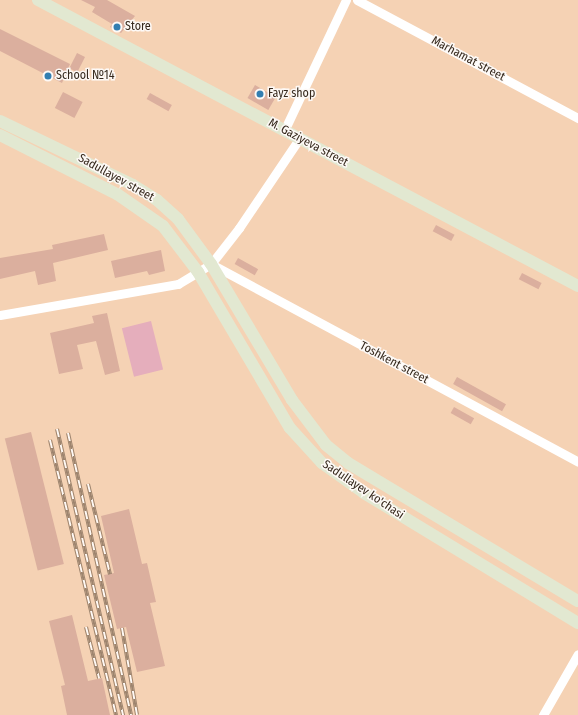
<!DOCTYPE html>
<meta charset="utf-8">
<style>
body{margin:0}
#map{position:relative;width:578px;height:715px;overflow:hidden;background:#f5d2b4;font-family:"Fira Sans Condensed",sans-serif}
div>[style]{position:absolute}
.green>*{inset:0;background:#e5aebc;transform-origin:0 0}
.building>*{inset:0;background:#dbaf9e;transform-origin:0 0}
.street>*{height:9px;margin:-4.5px;padding:0 4.5px;transform-origin:4.5px;border-radius:4.5px;background:#fff}
.secondary>*{height:12px;margin:-6px;padding:0 6px;transform-origin:6px;border-radius:6px;background:#e2e8d1}
.rail>*{height:4px;margin-top:-2px;transform-origin:0;background:repeating-linear-gradient(90deg,#fdf9f6 0 8px,#9d846e 0 16px);box-sizing:border-box;border-block:1px solid #9d846e}
.dots>*{width:11px;height:11px;translate:-50% -50%;box-sizing:border-box;border:2px solid #fdf9f6;border-radius:50%}
span{translate:-50% -50%;white-space:nowrap;text-align:center;line-height:1.15;-webkit-text-stroke:3px #fdf9f6;paint-order:stroke}
.poi-label{font-size:12px;color:#36291d}
.left{translate:0 -50%;text-align:left}
.street-label{font-size:12px;color:#36291d}
</style>
<div id="map">
<div class="green">
<i style="left:151px;top:321px;width:50px;height:30px;rotate:76deg"></i>
</div>
<div class="building">
<i style="clip-path:polygon(81px 0,107px 0,135px 16px,121px 33px,110px 27px,112px 24px,92px 12px,95px 7px)"></i>
<i style="clip-path:polygon(0 29px,70px 64px,62px 83px,0 51px)"></i>
<i style="left:77px;top:53px;width:9px;height:17px;rotate:27deg"></i>
<i style="left:255px;top:85px;width:24px;height:15px;rotate:30deg"></i>
<i style="left:63px;top:92px;width:22px;height:18px;rotate:27deg"></i>
<i style="left:150px;top:93px;width:25px;height:7px;rotate:29deg"></i>
<i style="left:436px;top:225px;width:21px;height:7px;rotate:28deg"></i>
<i style="clip-path:polygon(104px 234px,108px 250px,53px 263px,56px 281px,38px 285px,35px 271px,0 279px,0 258px,53px 249px,52px 245px)"></i>
<i style="clip-path:polygon(161px 250px,165px 271px,149px 275px,147px 271px,115px 278px,111px 261px)"></i>
<i style="left:238px;top:258px;width:23px;height:7px;rotate:29deg"></i>
<i style="left:522px;top:273px;width:22px;height:7px;rotate:27deg"></i>
<i style="clip-path:polygon(107px 313px,120px 371px,105px 375px,96px 341px,77px 345px,83px 369px,59px 374px,50px 333px,94px 323px,92px 316px)"></i>
<i style="left:457px;top:377px;width:56px;height:8px;rotate:29deg"></i>
<i style="left:454px;top:407px;width:23px;height:7px;rotate:29deg"></i>
<i style="left:31px;top:432px;width:136px;height:27px;rotate:76deg"></i>
<i style="clip-path:polygon(129px 509px,142px 564px,147px 563px,156px 602px,150px 603px,165px 666px,137px 672px,126px 627px,117px 629px,104px 575px,114px 573px,101px 516px)"></i>
<i style="clip-path:polygon(72px 615px,88px 681px,102px 678px,110px 715px,67px 715px,61px 686px,65px 685px,49px 621px)"></i>
</div>
<div class="street">
<i style="left:357px;top:0;width:251px;rotate:28.1deg"></i>
<i style="left:284px;top:131px;width:145px;rotate:-64.7deg"></i>
<i style="left:211px;top:264px;width:417px;rotate:28.3deg"></i>
<i style="left:0;top:315px;width:181px;rotate:-9.9deg"></i>
<i style="left:178px;top:284px;width:23px;rotate:-31deg"></i>
<i style="left:198px;top:272px;width:15px;rotate:-32deg"></i>
<i style="left:211px;top:264px;width:46px;rotate:-52.1deg"></i>
<i style="left:239px;top:228px;width:107px;rotate:-56deg"></i>
<i style="left:543px;top:715px;width:70px;rotate:-60.2deg"></i>
</div>
<div class="secondary">
<i style="left:38px;top:0;width:611px;rotate:27.91deg"></i>
<i style="left:0;top:121px;width:148px;rotate:25.7deg"></i>
<i style="left:133px;top:185px;width:28px;rotate:32deg"></i>
<i style="left:157px;top:200px;width:28px;rotate:42deg"></i>
<i style="left:178px;top:219px;width:56px;rotate:53.7deg"></i>
<i style="left:211px;top:264px;width:158px;rotate:59.2deg"></i>
<i style="left:292px;top:400px;width:56px;rotate:52.9deg"></i>
<i style="left:326px;top:445px;width:28px;rotate:39deg"></i>
<i style="left:348px;top:463px;width:268px;rotate:31deg"></i>
<i style="left:0;top:135px;width:131px;rotate:26.8deg"></i>
<i style="left:117px;top:194px;width:56px;rotate:34.8deg"></i>
<i style="left:163px;top:226px;width:58px;rotate:52.7deg"></i>
<i style="left:198px;top:272px;width:181px;rotate:59.5deg"></i>
<i style="left:290px;top:428px;width:47px;rotate:47.6deg"></i>
<i style="left:322px;top:463px;width:52px;rotate:35.5deg"></i>
<i style="left:364px;top:493px;width:250px;rotate:31.3deg"></i>
</div>
<div class="rail">
<i style="left:57px;top:429px;width:294px;rotate:77deg"></i>
<i style="left:68px;top:433px;width:289px;rotate:77.4deg"></i>
<i style="left:50px;top:440px;width:283px;rotate:76.5deg"></i>
<i style="left:88px;top:484px;width:93px;rotate:76.3deg"></i>
<i style="left:86px;top:627px;width:53px;rotate:75.7deg"></i>
<i style="left:122px;top:628px;width:88px;rotate:80.2deg"></i>
</div>
<div class="dots">
<i style="left:117px;top:27px;background:#327eb1"></i>
<i style="left:48px;top:76px;background:#327eb1"></i>
<i style="left:260px;top:94px;background:#327eb1"></i>
</div>
<div class="poi-label">
<span class="left" style="left:125px;top:27px">Store</span>
<span class="left" style="left:56px;top:76px">School №14</span>
<span class="left" style="left:268px;top:94px">Fayz shop</span>
</div>
<div class="street-label">
<span style="left:468px;top:59px;rotate:28deg">Marhamat street</span>
<span style="left:308px;top:143px;rotate:28deg">M. Gaziyeva street</span>
<span style="left:116px;top:178px;rotate:29deg">Sadullayev street</span>
<span style="left:394px;top:363px;rotate:28deg">Toshkent street</span>
<span style="left:363px;top:490px;rotate:34deg">Sadullayev ko'chasi</span>
</div>
</div>
